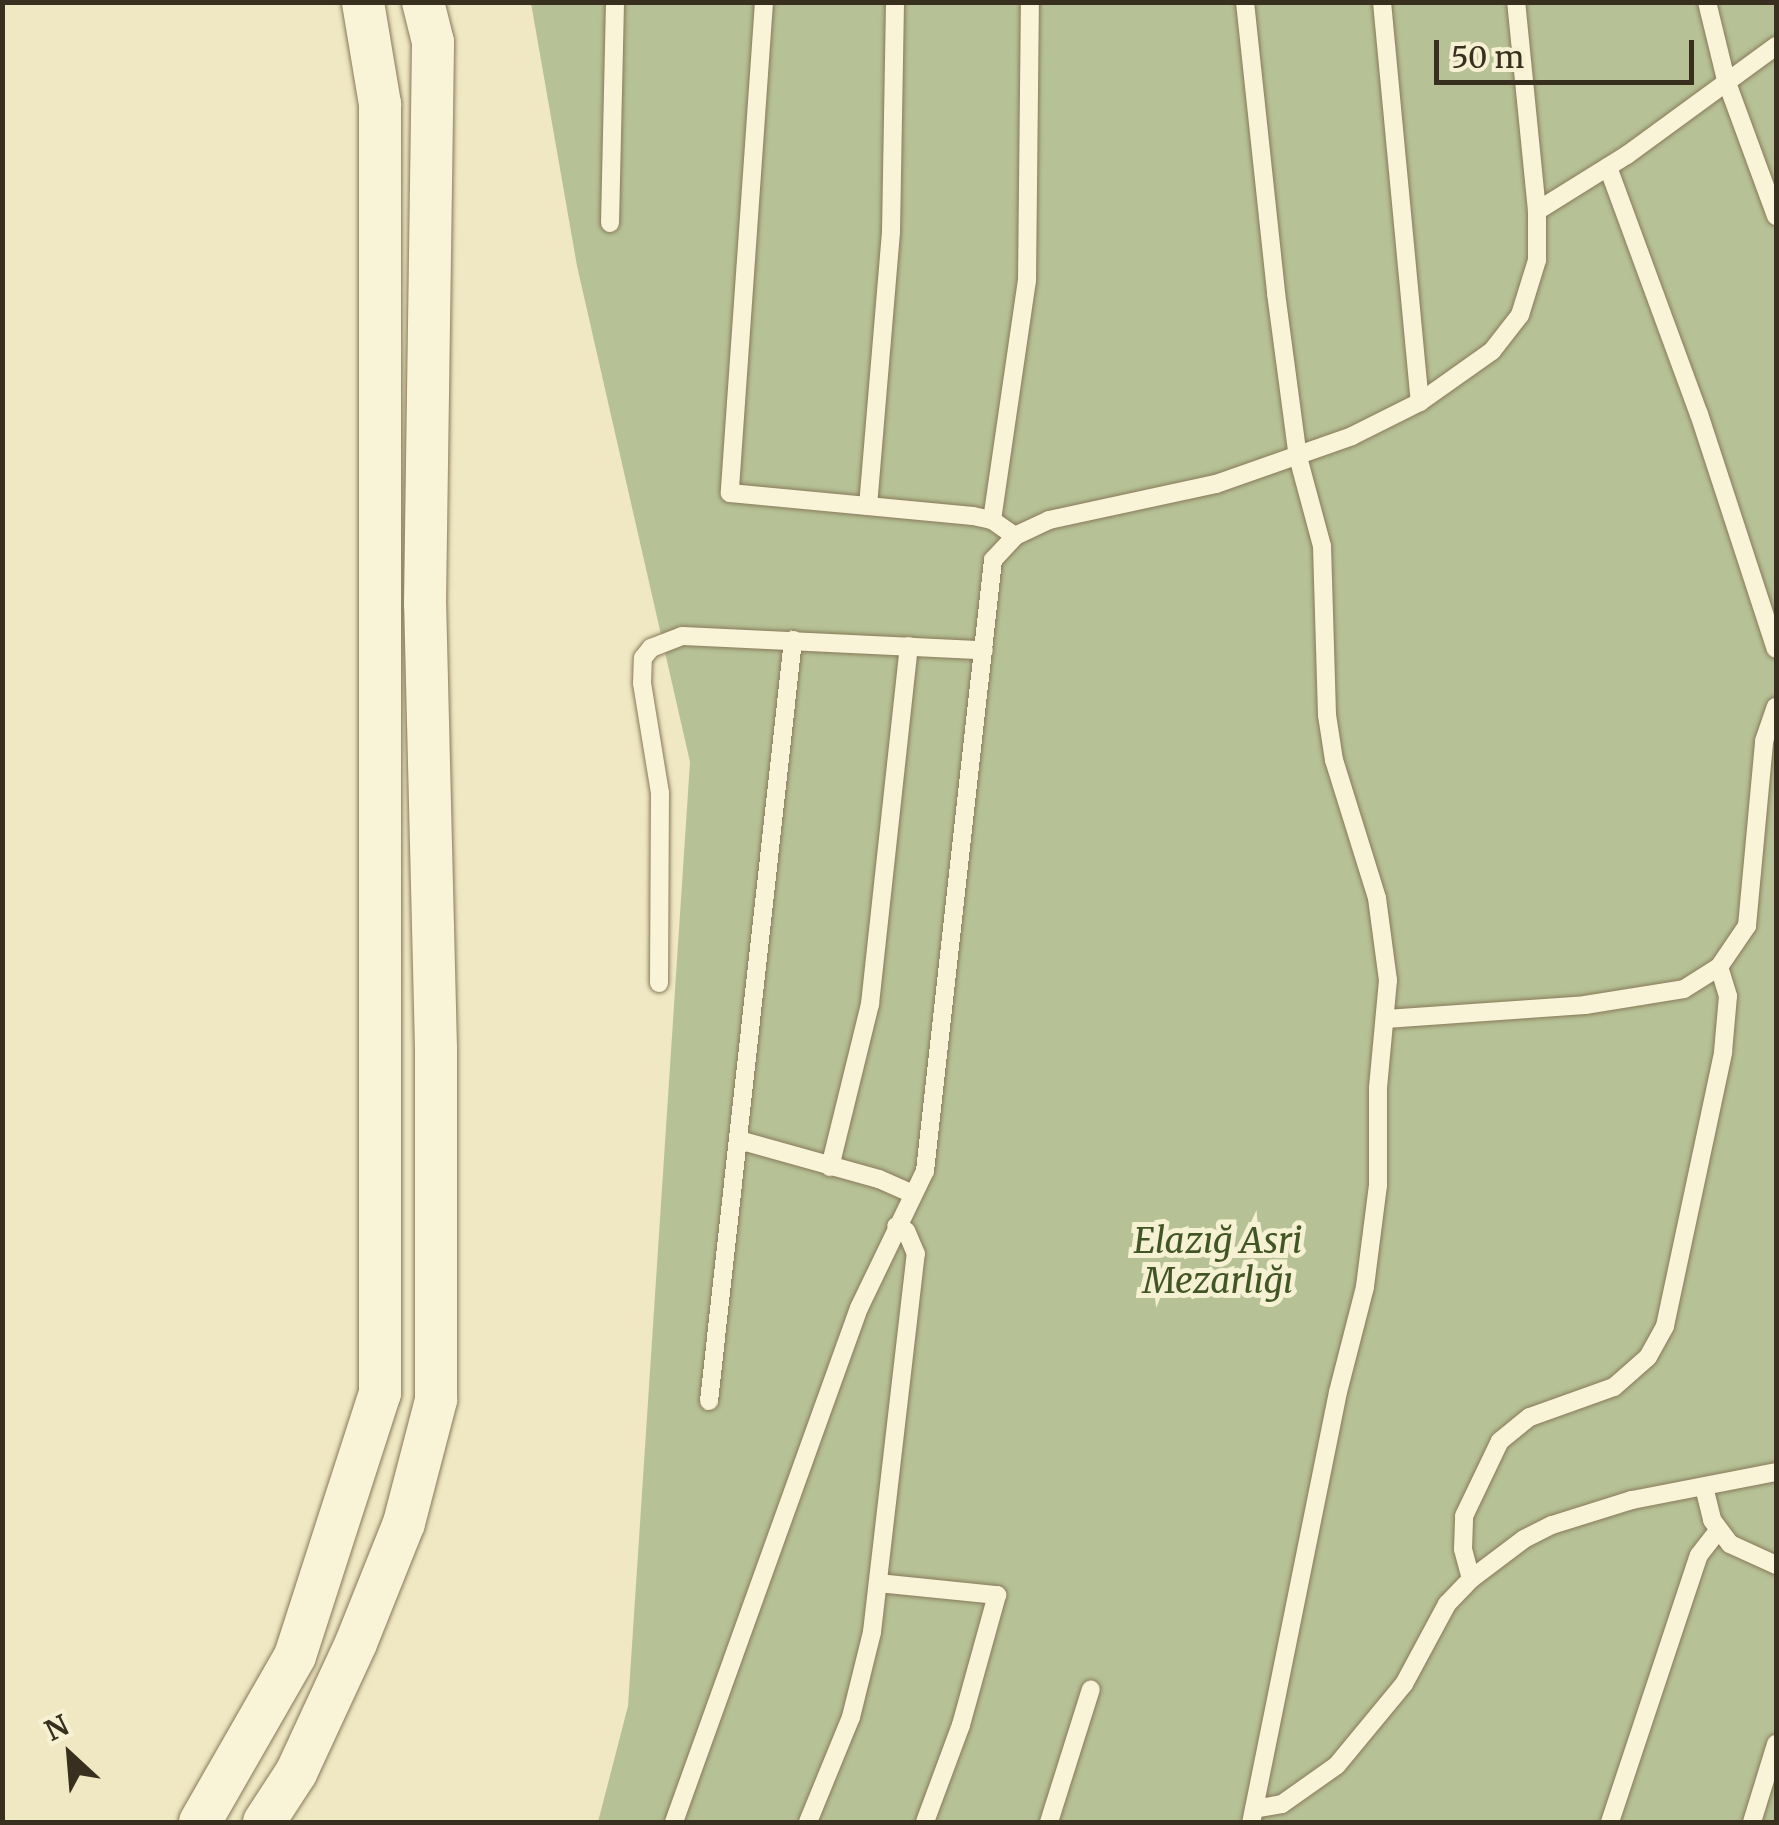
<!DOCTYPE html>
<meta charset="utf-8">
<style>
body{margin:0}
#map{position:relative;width:1779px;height:1825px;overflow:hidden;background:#efe8c3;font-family:Merriweather,serif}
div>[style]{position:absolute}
.cemetery>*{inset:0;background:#b6c296}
.roads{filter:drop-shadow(0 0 2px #89795a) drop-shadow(0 0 2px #89795a)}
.service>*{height:18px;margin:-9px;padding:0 9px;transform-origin:9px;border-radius:9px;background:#f9f4d7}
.tertiary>*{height:42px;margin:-21px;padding:0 21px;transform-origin:21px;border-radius:21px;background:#f9f4d7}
span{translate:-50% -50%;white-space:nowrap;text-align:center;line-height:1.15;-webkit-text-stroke:10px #f6f1d3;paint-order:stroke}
.park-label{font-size:35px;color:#425524;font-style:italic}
.frame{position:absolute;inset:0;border:5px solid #392f1e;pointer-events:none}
.north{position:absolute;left:20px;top:1705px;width:100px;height:100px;-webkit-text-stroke:8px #f6f1d3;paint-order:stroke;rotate:334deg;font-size:28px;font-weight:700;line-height:40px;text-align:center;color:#392f1e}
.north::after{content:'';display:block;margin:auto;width:35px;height:45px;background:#392f1e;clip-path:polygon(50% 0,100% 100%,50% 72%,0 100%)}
.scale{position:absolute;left:1434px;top:40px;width:260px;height:45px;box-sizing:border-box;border:5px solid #392f1e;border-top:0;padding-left:12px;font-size:30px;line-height:35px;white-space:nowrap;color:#392f1e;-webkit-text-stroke:8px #f6f1d3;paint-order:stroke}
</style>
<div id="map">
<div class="cemetery">
<i style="clip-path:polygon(531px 3px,1776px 3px,1776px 1822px,598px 1822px,628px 1706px,690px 762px,577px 266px)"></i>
</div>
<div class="roads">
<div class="service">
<i style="left:764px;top:2px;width:492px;rotate:94deg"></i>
<i style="left:730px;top:493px;width:244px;rotate:5.4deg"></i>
<i style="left:973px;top:516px;width:19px;rotate:12deg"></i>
<i style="left:992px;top:520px;width:28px;rotate:35deg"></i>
<i style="left:1245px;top:2px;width:293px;rotate:83.9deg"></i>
<i style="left:1276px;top:293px;width:165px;rotate:82.4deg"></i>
<i style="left:1298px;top:457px;width:92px;rotate:74.9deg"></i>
<i style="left:1322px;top:546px;width:169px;rotate:88.3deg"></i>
<i style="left:1327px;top:715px;width:46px;rotate:81.2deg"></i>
<i style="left:1334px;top:760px;width:145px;rotate:72.7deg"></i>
<i style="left:1377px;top:898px;width:83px;rotate:82.4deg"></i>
<i style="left:1388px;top:980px;width:108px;rotate:95.3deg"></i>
<i style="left:1378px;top:1088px;width:97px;rotate:90deg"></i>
<i style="left:1378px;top:1185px;width:103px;rotate:97.3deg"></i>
<i style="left:1365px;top:1287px;width:108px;rotate:104.4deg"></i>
<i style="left:1338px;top:1392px;width:439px;rotate:101.4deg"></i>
<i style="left:1382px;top:2px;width:402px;rotate:84.6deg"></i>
<i style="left:1707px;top:2px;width:80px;rotate:76.3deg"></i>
<i style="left:1726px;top:80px;width:145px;rotate:69.8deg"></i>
<i style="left:1608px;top:167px;width:263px;rotate:69.8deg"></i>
<i style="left:1699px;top:414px;width:247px;rotate:71.9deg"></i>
<i style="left:1537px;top:211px;width:106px;rotate:-31.9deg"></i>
<i style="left:1627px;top:155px;width:185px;rotate:-36.2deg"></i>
<i style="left:610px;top:223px;width:221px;rotate:-88.7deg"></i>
<i style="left:868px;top:506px;width:275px;rotate:-85.2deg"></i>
<i style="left:891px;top:232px;width:230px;rotate:-89deg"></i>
<i style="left:992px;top:520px;width:242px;rotate:-81.7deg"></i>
<i style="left:1027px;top:281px;width:279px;rotate:-89.4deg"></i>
<i style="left:659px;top:983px;width:190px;rotate:-89.7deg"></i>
<i style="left:660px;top:793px;width:111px;rotate:-99.3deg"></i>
<i style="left:642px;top:683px;width:25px;rotate:-88deg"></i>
<i style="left:643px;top:658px;width:13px;rotate:-51deg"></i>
<i style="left:651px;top:648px;width:33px;rotate:-21deg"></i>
<i style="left:682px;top:636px;width:302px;rotate:2.7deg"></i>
<i style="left:1386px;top:1019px;width:199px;rotate:-4deg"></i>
<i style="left:1585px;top:1005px;width:100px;rotate:-9.2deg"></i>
<i style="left:1684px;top:989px;width:41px;rotate:-32.2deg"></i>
<i style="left:1719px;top:967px;width:50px;rotate:-55.7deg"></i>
<i style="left:1747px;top:926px;width:186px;rotate:-84.7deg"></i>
<i style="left:1764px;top:741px;width:36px;rotate:-71deg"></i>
<i style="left:739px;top:1140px;width:145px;rotate:15.6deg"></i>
<i style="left:879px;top:1179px;width:37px;rotate:24deg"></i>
<i style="left:830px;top:1167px;width:168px;rotate:-76.2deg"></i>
<i style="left:870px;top:1004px;width:360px;rotate:-83.8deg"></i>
<i style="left:709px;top:1401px;width:766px;rotate:-83.7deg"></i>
<i style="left:1704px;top:1487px;width:34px;rotate:76deg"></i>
<i style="left:1712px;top:1520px;width:30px;rotate:53deg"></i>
<i style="left:1730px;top:1544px;width:51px;rotate:24.5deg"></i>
<i style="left:1471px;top:1579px;width:31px;rotate:-105deg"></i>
<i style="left:1463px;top:1549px;width:33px;rotate:-88deg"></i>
<i style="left:1464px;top:1516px;width:83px;rotate:-64.4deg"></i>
<i style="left:1500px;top:1441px;width:38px;rotate:-39deg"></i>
<i style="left:1530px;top:1417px;width:89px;rotate:-19.7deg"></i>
<i style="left:1614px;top:1387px;width:45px;rotate:-41.4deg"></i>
<i style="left:1648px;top:1357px;width:35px;rotate:-61deg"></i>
<i style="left:1665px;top:1326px;width:280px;rotate:-78deg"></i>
<i style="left:1723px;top:1052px;width:56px;rotate:-84.9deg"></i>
<i style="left:1728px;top:996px;width:30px;rotate:-107deg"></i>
<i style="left:878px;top:1583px;width:120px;rotate:5.8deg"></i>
<i style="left:997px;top:1595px;width:135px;rotate:105.5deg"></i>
<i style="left:961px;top:1725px;width:103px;rotate:110.4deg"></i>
<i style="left:1254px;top:1809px;width:28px;rotate:-10deg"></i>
<i style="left:1282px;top:1804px;width:67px;rotate:-35.3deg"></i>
<i style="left:1337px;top:1765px;width:105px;rotate:-50.4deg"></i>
<i style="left:1404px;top:1684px;width:91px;rotate:-61.7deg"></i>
<i style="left:1447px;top:1604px;width:35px;rotate:-46deg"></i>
<i style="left:1471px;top:1579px;width:66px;rotate:-37deg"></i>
<i style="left:1524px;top:1539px;width:31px;rotate:-27deg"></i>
<i style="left:1552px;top:1525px;width:84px;rotate:-17.4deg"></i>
<i style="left:1632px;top:1500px;width:147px;rotate:-11deg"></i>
<i style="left:674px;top:1822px;width:546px;rotate:-70.21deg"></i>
<i style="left:859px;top:1308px;width:152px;rotate:-64.3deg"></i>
<i style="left:925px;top:1171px;width:615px;rotate:-83.65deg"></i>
<i style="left:993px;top:560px;width:33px;rotate:-47deg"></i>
<i style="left:1015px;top:536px;width:38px;rotate:-25deg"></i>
<i style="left:1049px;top:520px;width:171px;rotate:-12.2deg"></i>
<i style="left:1216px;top:484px;width:144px;rotate:-19.4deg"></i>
<i style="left:1352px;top:436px;width:76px;rotate:-26.6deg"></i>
<i style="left:1420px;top:402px;width:88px;rotate:-35.3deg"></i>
<i style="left:1492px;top:351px;width:46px;rotate:-52.1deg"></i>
<i style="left:1520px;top:315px;width:58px;rotate:-72.8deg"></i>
<i style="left:1537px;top:260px;width:49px;rotate:-90deg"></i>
<i style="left:1537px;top:211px;width:210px;rotate:-95.7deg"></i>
<i style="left:808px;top:1822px;width:113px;rotate:-67.7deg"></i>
<i style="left:851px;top:1717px;width:88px;rotate:-76.1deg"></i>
<i style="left:872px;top:1632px;width:381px;rotate:-83.4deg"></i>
<i style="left:916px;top:1254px;width:25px;rotate:-113deg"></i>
<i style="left:906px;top:1231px;width:11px;rotate:-153deg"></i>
<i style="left:1049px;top:1822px;width:139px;rotate:-72.5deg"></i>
<i style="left:1610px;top:1822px;width:281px;rotate:-71.6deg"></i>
<i style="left:1699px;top:1555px;width:31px;rotate:-52deg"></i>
<i style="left:1752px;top:1822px;width:82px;rotate:-72.9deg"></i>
</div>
<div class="tertiary">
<i style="left:200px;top:1822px;width:191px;rotate:-60.2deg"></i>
<i style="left:295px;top:1656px;width:276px;rotate:-72.1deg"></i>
<i style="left:380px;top:1393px;width:1289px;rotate:-90deg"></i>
<i style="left:380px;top:104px;width:103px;rotate:-99.5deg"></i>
<i style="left:264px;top:1822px;width:59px;rotate:-56.9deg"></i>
<i style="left:296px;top:1773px;width:143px;rotate:-65.2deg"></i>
<i style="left:356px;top:1643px;width:129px;rotate:-68.2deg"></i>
<i style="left:404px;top:1523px;width:127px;rotate:-75.4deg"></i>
<i style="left:436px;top:1400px;width:351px;rotate:-90deg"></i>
<i style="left:436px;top:1049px;width:445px;rotate:-91.4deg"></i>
<i style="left:425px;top:604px;width:562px;rotate:-89.18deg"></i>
<i style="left:433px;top:42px;width:41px;rotate:-104deg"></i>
</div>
</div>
<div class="park-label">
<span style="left:1218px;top:1261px">Elazığ Asri<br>Mezarlığı</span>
</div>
<div class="frame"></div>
<div class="north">N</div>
<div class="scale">50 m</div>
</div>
